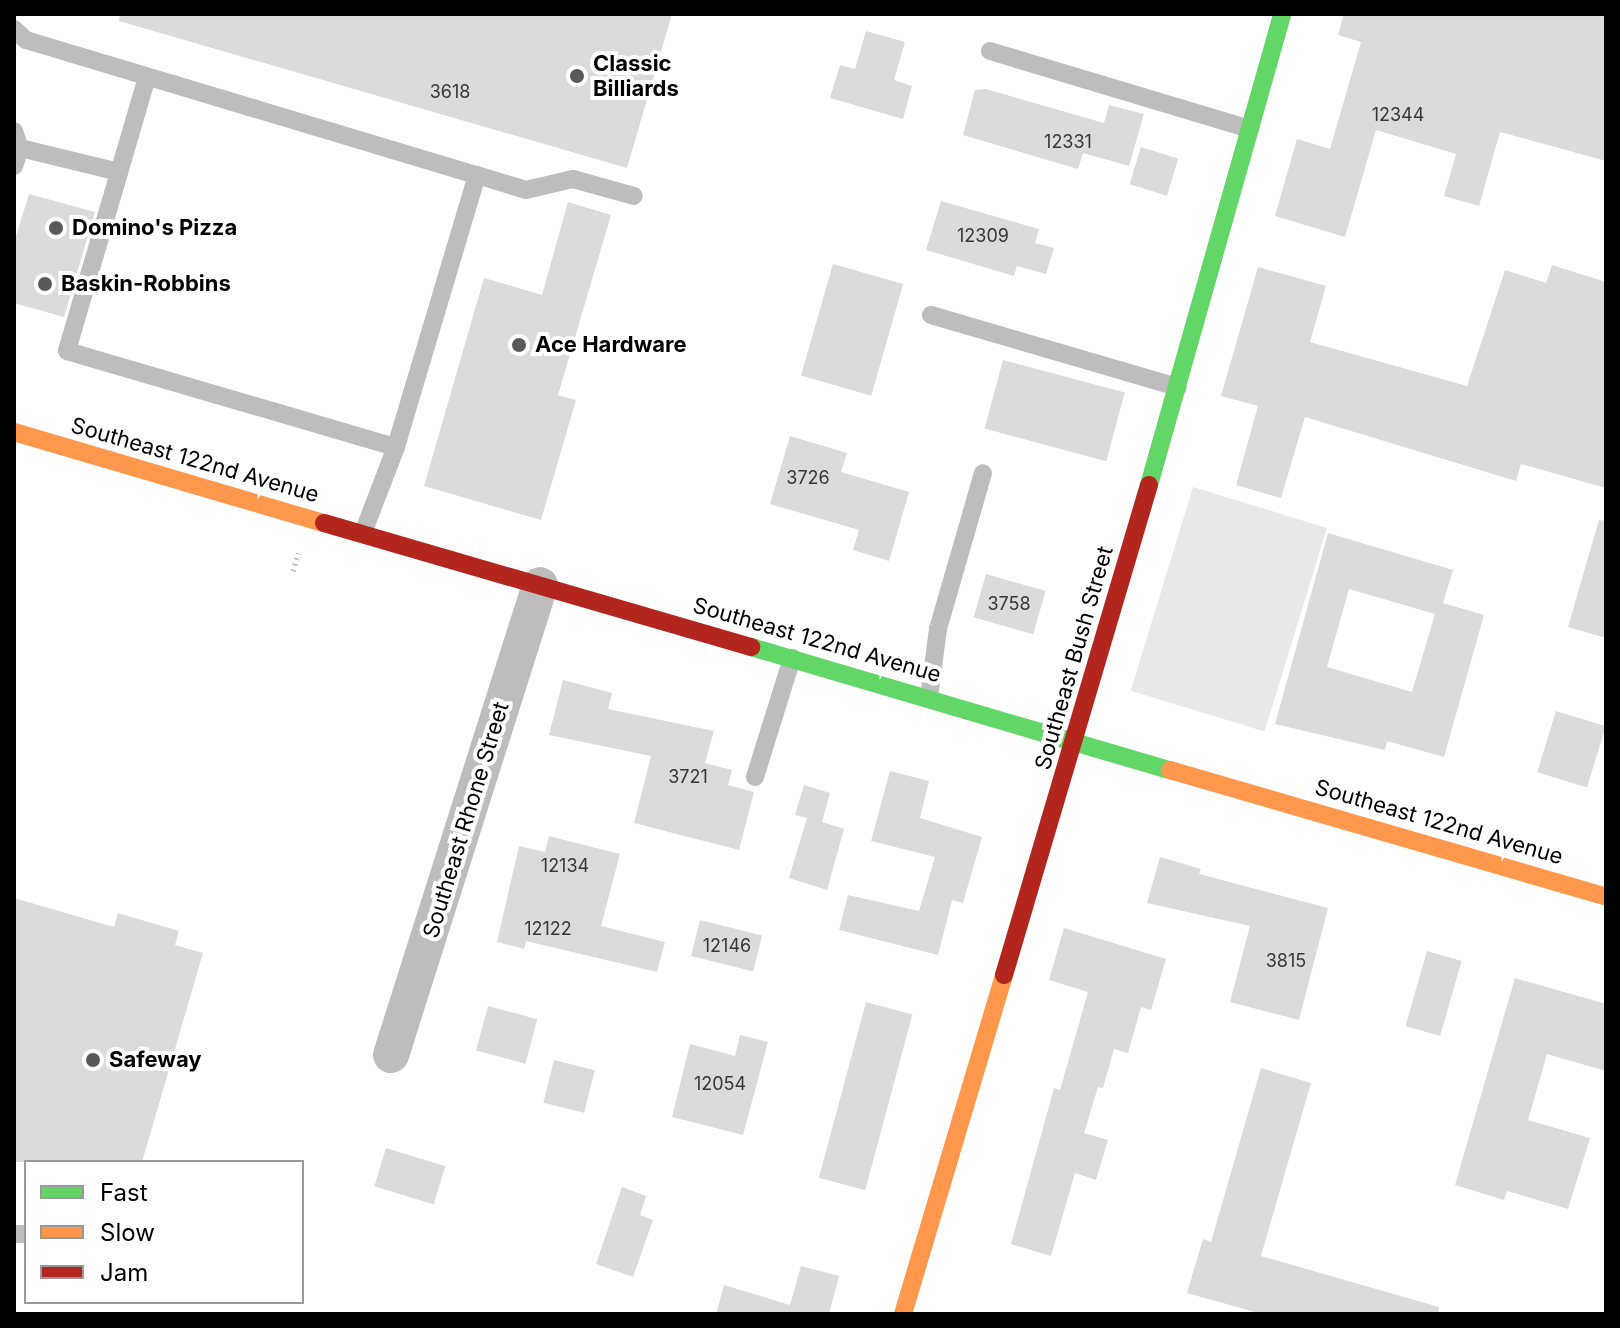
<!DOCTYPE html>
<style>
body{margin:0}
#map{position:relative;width:1620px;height:1328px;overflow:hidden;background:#fff;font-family:Inter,sans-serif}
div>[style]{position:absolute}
.green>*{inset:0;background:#e8e8e8;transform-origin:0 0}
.building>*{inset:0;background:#dbdbdb;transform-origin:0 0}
.path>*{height:5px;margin-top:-2.5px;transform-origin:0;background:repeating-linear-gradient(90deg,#c2c2c2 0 2px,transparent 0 6px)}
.lane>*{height:18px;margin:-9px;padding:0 9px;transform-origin:9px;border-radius:9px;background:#bdbdbd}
.street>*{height:36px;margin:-18px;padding:0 18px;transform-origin:18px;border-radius:18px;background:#bdbdbd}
.fast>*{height:18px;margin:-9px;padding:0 9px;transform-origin:9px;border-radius:9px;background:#63d668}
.slow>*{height:18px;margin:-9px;padding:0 9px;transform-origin:9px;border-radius:9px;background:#ff974d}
.jam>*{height:18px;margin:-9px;padding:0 9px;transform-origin:9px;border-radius:9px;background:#b3261e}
.dots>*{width:22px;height:22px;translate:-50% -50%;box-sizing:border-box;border:4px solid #fff;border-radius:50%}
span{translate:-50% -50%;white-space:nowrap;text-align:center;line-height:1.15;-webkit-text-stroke:8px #fff;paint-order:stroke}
.number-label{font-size:18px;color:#373737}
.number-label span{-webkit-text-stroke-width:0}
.poi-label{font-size:22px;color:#000;font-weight:700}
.left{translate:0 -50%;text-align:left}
.street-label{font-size:22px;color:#000}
.frame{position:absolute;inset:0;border:16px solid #000;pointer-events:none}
.legend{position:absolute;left:24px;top:1160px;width:280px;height:144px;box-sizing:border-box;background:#fff;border:2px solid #999;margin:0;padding:10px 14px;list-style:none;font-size:24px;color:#000}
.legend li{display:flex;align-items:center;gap:16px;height:40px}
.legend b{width:40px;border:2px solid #999}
</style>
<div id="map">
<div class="green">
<i style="left:1193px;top:487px;width:140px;height:213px;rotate:17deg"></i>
</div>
<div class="building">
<i style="clip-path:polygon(120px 14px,672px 14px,627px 168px,119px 21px)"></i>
<i style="clip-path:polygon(1344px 14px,1606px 14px,1606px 161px,1500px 132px,1479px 206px,1444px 196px,1456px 154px,1376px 130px,1345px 237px,1275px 216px,1297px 139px,1330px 149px,1361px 42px,1338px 35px)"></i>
<i style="clip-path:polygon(866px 31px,905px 42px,894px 80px,912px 86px,903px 119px,830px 98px,840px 65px,855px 69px)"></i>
<i style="clip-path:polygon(986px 89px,1104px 123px,1109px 105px,1144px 114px,1129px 166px,1083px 153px,1078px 169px,963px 135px,975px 90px)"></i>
<i style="left:1141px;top:147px;width:39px;height:39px;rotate:17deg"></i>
<i style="clip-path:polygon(29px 194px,95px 212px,64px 317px,14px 303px,14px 243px)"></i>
<i style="clip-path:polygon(941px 201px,1039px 229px,1035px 243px,1054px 248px,1046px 274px,1017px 266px,1014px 276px,926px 250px)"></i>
<i style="clip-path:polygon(568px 202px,611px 215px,558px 395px,576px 400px,541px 520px,424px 486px,484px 278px,542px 295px)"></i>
<i style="left:833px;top:264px;width:73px;height:116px;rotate:16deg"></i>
<i style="clip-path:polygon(1552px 265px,1606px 282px,1606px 488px,1521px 464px,1516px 481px,1305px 417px,1281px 498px,1236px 485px,1258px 406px,1221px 396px,1258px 267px,1326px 286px,1310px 342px,1467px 386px,1505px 270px,1546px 283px)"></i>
<i style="left:1003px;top:360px;width:126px;height:71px;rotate:15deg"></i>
<i style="clip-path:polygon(790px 436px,847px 453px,841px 472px,909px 492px,889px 561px,853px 550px,859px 530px,770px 504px)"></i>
<i style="clip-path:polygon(1599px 520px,1606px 521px,1606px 638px,1568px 627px)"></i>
<i style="clip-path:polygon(evenodd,1328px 533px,1453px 570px,1443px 603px,1484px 615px,1444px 757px,1387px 741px,1385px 750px,1275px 724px,1328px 533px,1349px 589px,1435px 614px,1412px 692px,1327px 667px,1349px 589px)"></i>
<i style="left:986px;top:574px;width:62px;height:45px;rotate:16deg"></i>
<i style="clip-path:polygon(563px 680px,612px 693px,608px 709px,714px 731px,705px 763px,732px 770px,728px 785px,754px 792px,739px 850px,634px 823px,651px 756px,549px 735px)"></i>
<i style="left:1556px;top:711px;width:52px;height:64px;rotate:17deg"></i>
<i style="clip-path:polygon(890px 771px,929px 781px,920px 818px,982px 837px,963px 903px,952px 900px,938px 955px,839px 930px,848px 895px,919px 911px,935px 857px,871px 841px)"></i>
<i style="clip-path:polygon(804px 785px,830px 793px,822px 822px,844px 829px,827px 890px,789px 878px,807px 818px,795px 815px)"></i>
<i style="clip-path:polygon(549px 836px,620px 854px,601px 926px,665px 942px,657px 972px,526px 941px,524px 949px,497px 942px,519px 846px,545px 852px)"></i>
<i style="clip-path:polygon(1160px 857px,1201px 869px,1199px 874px,1328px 908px,1299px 1020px,1230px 1002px,1250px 926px,1147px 903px)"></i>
<i style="clip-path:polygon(14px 898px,114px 927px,118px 913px,179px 931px,175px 945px,203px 953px,142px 1162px,14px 1162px)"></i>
<i style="left:700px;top:920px;width:64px;height:37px;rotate:14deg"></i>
<i style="clip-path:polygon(1064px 928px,1166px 959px,1151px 1010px,1141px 1007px,1128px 1053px,1114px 1049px,1103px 1088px,1098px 1087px,1084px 1133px,1108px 1140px,1096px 1180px,1075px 1173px,1051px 1256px,1011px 1244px,1054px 1088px,1060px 1090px,1088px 992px,1049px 980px)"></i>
<i style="left:1427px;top:951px;width:36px;height:78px;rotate:16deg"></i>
<i style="clip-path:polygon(1515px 978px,1606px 1004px,1606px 1071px,1547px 1054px,1528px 1120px,1590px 1138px,1568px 1209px,1507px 1191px,1504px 1200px,1455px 1185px)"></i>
<i style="left:866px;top:1002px;width:48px;height:182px;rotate:15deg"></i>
<i style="left:488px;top:1006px;width:51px;height:46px;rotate:15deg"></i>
<i style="clip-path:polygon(740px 1035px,768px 1042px,743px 1135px,672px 1117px,690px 1044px,735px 1056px)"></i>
<i style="left:554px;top:1060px;width:42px;height:44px;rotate:14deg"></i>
<i style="clip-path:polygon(1261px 1068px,1311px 1083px,1261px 1256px,1439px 1307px,1438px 1314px,1262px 1314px,1187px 1293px,1203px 1239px,1211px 1242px)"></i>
<i style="left:386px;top:1148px;width:62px;height:40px;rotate:17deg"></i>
<i style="clip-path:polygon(622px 1187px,646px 1196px,640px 1215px,653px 1220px,633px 1277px,596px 1264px)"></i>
<i style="clip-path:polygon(801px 1266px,839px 1276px,829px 1314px,716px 1314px,724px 1285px,790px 1305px)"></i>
</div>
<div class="path">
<i style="left:293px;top:571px;width:19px;rotate:-74deg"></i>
</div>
<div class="lane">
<i style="left:14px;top:29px;width:16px;rotate:43deg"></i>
<i style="left:26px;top:40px;width:471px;rotate:16.7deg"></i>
<i style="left:477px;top:175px;width:284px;rotate:106.6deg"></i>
<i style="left:396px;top:447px;width:92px;rotate:111deg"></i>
<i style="left:990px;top:51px;width:271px;rotate:16.7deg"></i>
<i style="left:147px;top:77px;width:285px;rotate:106.3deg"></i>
<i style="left:67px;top:351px;width:343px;rotate:16.3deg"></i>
<i style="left:14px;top:131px;width:18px;rotate:71deg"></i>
<i style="left:20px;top:148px;width:19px;rotate:108deg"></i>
<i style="left:20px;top:148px;width:102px;rotate:13.6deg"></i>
<i style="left:477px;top:175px;width:51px;rotate:17deg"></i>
<i style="left:526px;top:190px;width:48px;rotate:-13.2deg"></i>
<i style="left:573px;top:179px;width:63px;rotate:15.6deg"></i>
<i style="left:931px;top:315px;width:257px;rotate:16.3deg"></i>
<i style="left:929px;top:698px;width:70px;rotate:-82.6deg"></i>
<i style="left:938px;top:629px;width:162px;rotate:-73.9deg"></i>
<i style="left:755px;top:777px;width:125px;rotate:-72.7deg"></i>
<i style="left:14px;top:1234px;width:12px"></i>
</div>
<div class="street">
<i style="left:391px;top:1055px;width:493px;rotate:-72.4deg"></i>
</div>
<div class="fast">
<i style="left:1149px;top:485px;width:489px;rotate:-74.2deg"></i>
<i style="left:751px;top:647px;width:437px;rotate:16.4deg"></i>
</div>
<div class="slow">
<i style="left:14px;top:432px;width:323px;rotate:16.4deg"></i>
<i style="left:1170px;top:770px;width:454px;rotate:16.2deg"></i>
<i style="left:903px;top:1314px;width:354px;rotate:-73.4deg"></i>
</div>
<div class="jam">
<i style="left:324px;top:523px;width:445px;rotate:16.2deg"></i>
<i style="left:1004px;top:975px;width:511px;rotate:-73.52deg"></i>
</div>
<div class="dots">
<i style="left:577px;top:76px;background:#595959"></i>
<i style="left:56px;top:228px;background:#595959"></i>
<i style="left:45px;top:284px;background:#595959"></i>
<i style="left:519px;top:345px;background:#595959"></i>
<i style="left:93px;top:1060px;background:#595959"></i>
</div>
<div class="number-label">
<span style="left:450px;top:92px">3618</span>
<span style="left:1398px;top:115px">12344</span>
<span style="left:1068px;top:142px">12331</span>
<span style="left:983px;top:236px">12309</span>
<span style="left:808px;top:478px">3726</span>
<span style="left:1009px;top:604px">3758</span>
<span style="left:688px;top:777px">3721</span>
<span style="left:565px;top:866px">12134</span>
<span style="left:548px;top:929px">12122</span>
<span style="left:727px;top:946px">12146</span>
<span style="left:1286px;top:961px">3815</span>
<span style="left:720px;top:1084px">12054</span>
</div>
<div class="poi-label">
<span class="left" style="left:593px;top:76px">Classic<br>Billiards</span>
<span class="left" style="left:72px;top:228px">Domino's Pizza</span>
<span class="left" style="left:61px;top:284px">Baskin-Robbins</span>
<span class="left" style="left:535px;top:345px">Ace Hardware</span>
<span class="left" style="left:109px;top:1060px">Safeway</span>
</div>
<div class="street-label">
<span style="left:195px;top:460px;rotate:16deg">Southeast 122nd Avenue</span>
<span style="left:817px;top:640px;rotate:16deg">Southeast 122nd Avenue</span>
<span style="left:1074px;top:658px;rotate:-74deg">Southeast Bush Street</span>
<span style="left:466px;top:820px;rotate:-73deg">Southeast Rhone Street</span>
<span style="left:1439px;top:822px;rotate:16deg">Southeast 122nd Avenue</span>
</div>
<div class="frame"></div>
<ul class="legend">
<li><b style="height:10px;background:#63d668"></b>Fast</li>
<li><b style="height:10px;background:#ff974d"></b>Slow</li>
<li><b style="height:10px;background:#b3261e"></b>Jam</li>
</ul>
</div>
